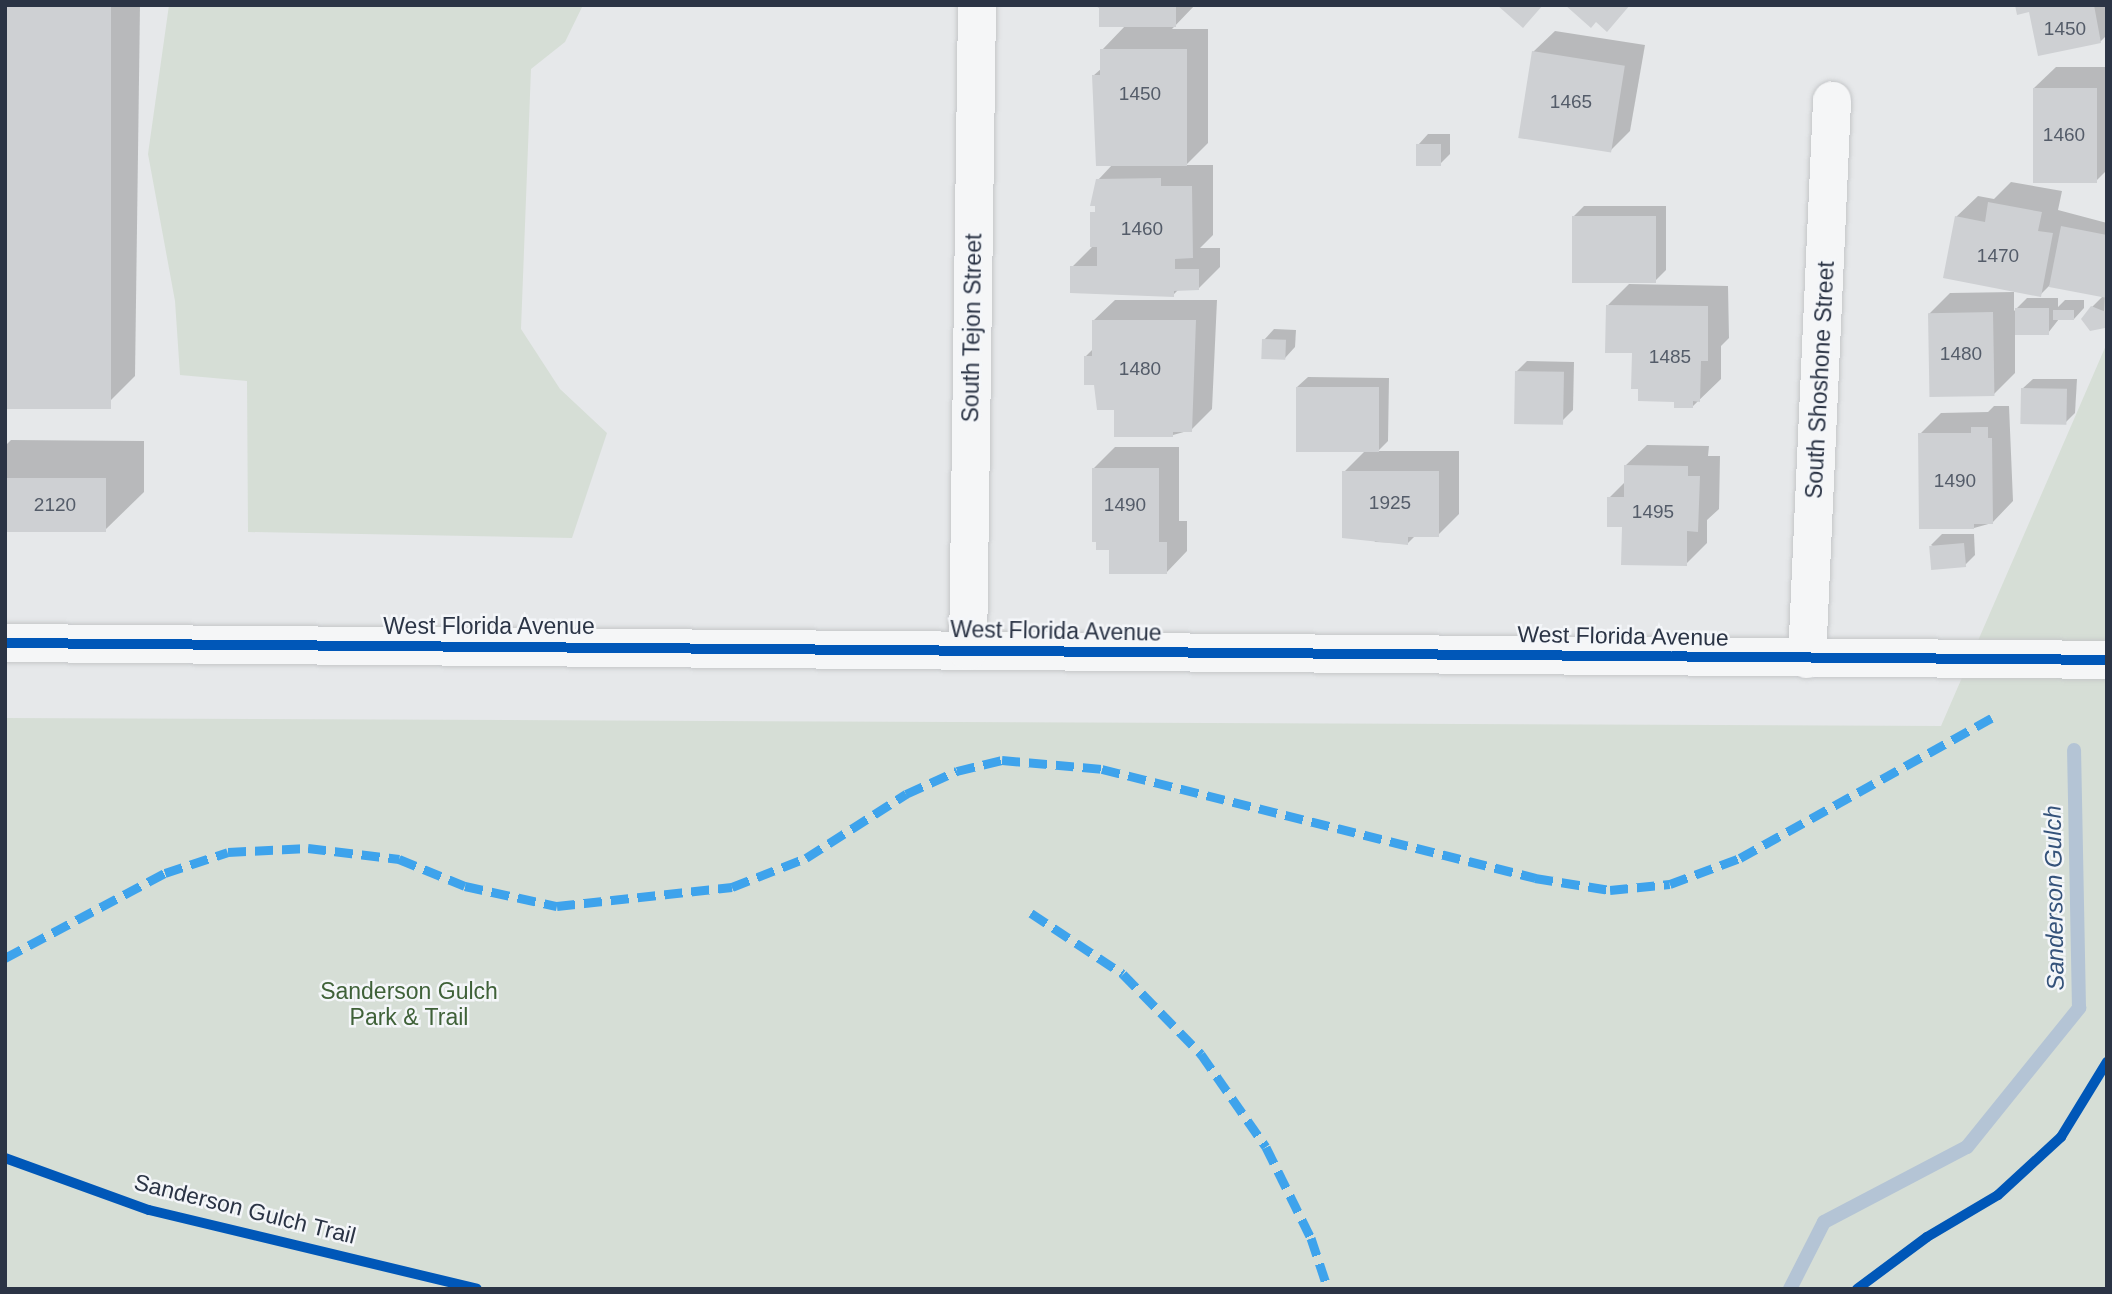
<!DOCTYPE html>
<style>
body{margin:0}
#map{position:relative;width:2112px;height:1294px;overflow:hidden;background:#e6e8ea;font-family:Helvetica,sans-serif}
div>[style]{position:absolute}
.green>*{inset:0;background:#d6ded6}
.shadow>*{inset:0;background:#0003}
.stream>*{height:14px;margin:-7px;padding:0 7px;transform-origin:7px;border-radius:7px;background:#b4c4d5}
.building>*{inset:0;background:#ced0d3;transform-origin:0 0}
.roads{filter:drop-shadow(0 0 2px #c4c6c8) drop-shadow(0 0 2px #c4c6c8)}
.minor>*{height:38px;margin:-19px;padding:0 19px;transform-origin:19px;border-radius:19px;background:#f5f6f7}
.tertiary>*{height:38px;margin:-19px;padding:0 19px;transform-origin:19px;border-radius:19px;background:#f5f6f7}
.quiet>*{height:9px;margin-top:-4.5px;transform-origin:0;background:repeating-linear-gradient(90deg,#3ea3ec 0 18px,transparent 0 27px)}
.cycleway>*{height:10px;margin:-5px;padding:0 5px;transform-origin:5px;border-radius:5px;background:#0057b8}
span{translate:-50% -50%;white-space:nowrap;text-align:center;line-height:1.15;-webkit-text-stroke:5px #f4f6f9;paint-order:stroke}
.number-label{font-size:19px;color:#545c69}
.number-label span{-webkit-text-stroke-width:0}
.street-label{font-size:23px;color:#2b3445}
.park-label{font-size:23px;color:#3f6138}
.water-label{font-size:24px;color:#34527a;font-style:italic}
.frame{position:absolute;inset:0;border:7px solid #2b3445;pointer-events:none}
</style>
<div id="map">
<div class="green">
<i style="clip-path:polygon(169px 5px,583px 5px,565px 42px,531px 69px,521px 329px,560px 389px,607px 433px,572px 538px,248px 532px,247px 381px,180px 375px,175px 301px,148px 154px)"></i>
<i style="clip-path:polygon(2107px 343px,2107px 1289px,5px 1289px,5px 718px,1941px 726px)"></i>
</div>
<div class="shadow">
<i style="clip-path:polygon(5px 5px,140px 5px,135px 376px,104px 407px)"></i>
<i style="clip-path:polygon(1096px 5px,1195px 5px,1172px 29px,1208px 29px,1208px 143px,1186px 165px,1213px 165px,1213px 235px,1200px 248px,1220px 248px,1220px 267px,1199px 288px,1179px 289px,1173px 295px,1072px 267px,1092px 247px,1098px 180px,1113px 164px,1093px 76px,1102px 68px,1102px 50px,1126px 25px)"></i>
<i style="clip-path:polygon(2017px 5px,2107px 5px,2107px 35px,2100px 42px)"></i>
<i style="clip-path:polygon(1555px 31px,1645px 45px,1630px 131px,1609px 152px,1533px 52px)"></i>
<i style="clip-path:polygon(2056px 67px,2107px 67px,2107px 170px,2095px 182px,2034px 88px)"></i>
<i style="clip-path:polygon(1428px 134px,1450px 134px,1450px 154px,1440px 164px,1418px 145px)"></i>
<i style="clip-path:polygon(2011px 182px,2062px 191px,2058px 210px,2107px 223px,2104px 326px,2092px 307px,2103px 296px,2050px 285px,2040px 295px,1956px 217px,1978px 196px,1994px 199px)"></i>
<i style="clip-path:polygon(1584px 206px,1666px 206px,1666px 270px,1655px 281px,1573px 217px)"></i>
<i style="clip-path:polygon(1629px 284px,1728px 286px,1729px 338px,1721px 346px,1721px 379px,1693px 406px,1676px 401px,1634px 351px,1608px 305px)"></i>
<i style="clip-path:polygon(2014px 292px,2014px 311px,2027px 298px,2058px 298px,2058px 307px,2065px 300px,2084px 300px,2084px 308px,2074px 319px,2059px 319px,2048px 333px,2015px 333px,2015px 373px,1994px 394px,1929px 314px,1950px 293px)"></i>
<i style="clip-path:polygon(1115px 300px,1217px 300px,1212px 409px,1191px 430px,1173px 435px,1116px 409px,1095px 383px,1086px 356px,1093px 349px,1093px 321px)"></i>
<i style="clip-path:polygon(1274px 329px,1296px 330px,1295px 347px,1285px 358px,1264px 340px)"></i>
<i style="clip-path:polygon(1527px 361px,1574px 362px,1573px 410px,1563px 420px,1516px 372px)"></i>
<i style="clip-path:polygon(1308px 377px,1389px 378px,1388px 441px,1378px 451px,1459px 451px,1459px 514px,1438px 535px,1416px 535px,1408px 543px,1375px 542px,1344px 472px,1365px 451px,1297px 387px)"></i>
<i style="clip-path:polygon(2033px 379px,2077px 379px,2075px 413px,2065px 423px,2022px 389px)"></i>
<i style="clip-path:polygon(1994px 406px,2009px 406px,2013px 501px,1992px 523px,1974px 528px,1920px 434px,1941px 413px,1988px 412px)"></i>
<i style="clip-path:polygon(11px 440px,144px 441px,144px 492px,105px 530px,5px 530px,5px 446px)"></i>
<i style="clip-path:polygon(1647px 445px,1709px 446px,1708px 456px,1720px 456px,1719px 509px,1707px 520px,1707px 543px,1686px 564px,1624px 525px,1609px 498px,1625px 482px,1625px 466px)"></i>
<i style="clip-path:polygon(1115px 447px,1179px 447px,1179px 521px,1187px 521px,1187px 551px,1166px 573px,1098px 540px,1093px 469px)"></i>
<i style="clip-path:polygon(1942px 534px,1974px 534px,1975px 555px,1965px 565px,1931px 545px)"></i>
</div>
<div class="stream">
<i style="left:1790px;top:1289px;width:75px;rotate:-63.1deg"></i>
<i style="left:1824px;top:1222px;width:161px;rotate:-27.7deg"></i>
<i style="left:1967px;top:1147px;width:179px;rotate:-51.1deg"></i>
<i style="left:2079px;top:1008px;width:258px;rotate:-91.1deg"></i>
</div>
<div class="building">
<i style="left:5px;top:5px;width:106px;height:404px"></i>
<i style="clip-path:polygon(1094px 5px,1176px 5px,1176px 27px,1099px 27px,1099px 8px)"></i>
<i style="clip-path:polygon(1497px 5px,1543px 5px,1523px 28px)"></i>
<i style="clip-path:polygon(1565px 5px,1630px 5px,1607px 32px,1596px 22px,1591px 28px)"></i>
<i style="clip-path:polygon(2015px 5px,2094px 5px,2101px 43px,2038px 56px,2029px 12px,2017px 15px)"></i>
<i style="clip-path:polygon(1100px 49px,1187px 49px,1187px 166px,1096px 166px,1092px 75px,1100px 75px)"></i>
<i style="left:1532px;top:51px;width:94px;height:88px;rotate:9deg"></i>
<i style="left:2033px;top:88px;width:64px;height:95px"></i>
<i style="left:1416px;top:144px;width:25px;height:22px"></i>
<i style="clip-path:polygon(1161px 178px,1161px 186px,1192px 186px,1193px 258px,1175px 259px,1175px 269px,1199px 269px,1199px 290px,1174px 291px,1174px 297px,1070px 293px,1070px 266px,1097px 266px,1097px 247px,1090px 247px,1090px 212px,1095px 212px,1095px 206px,1090px 206px,1096px 179px)"></i>
<i style="clip-path:polygon(1988px 202px,2042px 212px,2038px 231px,2053px 233px,2041px 297px,1943px 278px,1955px 216px,1985px 222px)"></i>
<i style="left:1572px;top:216px;width:84px;height:67px"></i>
<i style="clip-path:polygon(2061px 226px,2107px 235px,2107px 298px,2049px 287px)"></i>
<i style="clip-path:polygon(1606px 305px,1708px 306px,1708px 361px,1701px 361px,1700px 402px,1693px 401px,1693px 408px,1674px 408px,1674px 402px,1638px 401px,1638px 389px,1631px 389px,1632px 353px,1605px 353px)"></i>
<i style="clip-path:polygon(2091px 306px,2106px 312px,2105px 328px,2090px 331px,2081px 319px)"></i>
<i style="left:2015px;top:308px;width:34px;height:27px"></i>
<i style="left:2053px;top:310px;width:21px;height:10px"></i>
<i style="left:1993px;top:312px;width:84px;height:65px;rotate:89deg"></i>
<i style="clip-path:polygon(1092px 320px,1196px 320px,1192px 432px,1173px 432px,1173px 437px,1114px 437px,1114px 410px,1097px 410px,1094px 385px,1084px 385px,1084px 356px,1092px 356px)"></i>
<i style="left:1262px;top:339px;width:24px;height:20px;rotate:2deg"></i>
<i style="left:1515px;top:371px;width:49px;height:53px;rotate:1deg"></i>
<i style="left:1296px;top:387px;width:83px;height:65px"></i>
<i style="left:2021px;top:388px;width:46px;height:36px;rotate:1deg"></i>
<i style="clip-path:polygon(1971px 427px,1988px 427px,1988px 438px,1992px 438px,1993px 524px,1974px 524px,1974px 529px,1919px 529px,1918px 433px,1971px 433px)"></i>
<i style="clip-path:polygon(1624px 465px,1688px 466px,1688px 476px,1700px 476px,1698px 532px,1687px 531px,1687px 566px,1621px 565px,1622px 527px,1607px 527px,1607px 497px,1624px 497px)"></i>
<i style="clip-path:polygon(1092px 468px,1159px 468px,1159px 542px,1167px 542px,1167px 574px,1109px 574px,1109px 550px,1096px 550px,1096px 542px,1092px 542px)"></i>
<i style="clip-path:polygon(1342px 471px,1439px 471px,1439px 537px,1408px 537px,1408px 545px,1342px 538px)"></i>
<i style="left:5px;top:478px;width:101px;height:54px"></i>
<i style="left:1964px;top:543px;width:24px;height:35px;rotate:85deg"></i>
</div>
<div class="roads">
<div class="minor">
<i style="left:1807px;top:659px;width:559px;rotate:-87.43deg"></i>
</div>
<div class="tertiary">
<i style="left:5px;top:643px;width:2102px;rotate:0.46deg"></i>
<i style="left:968px;top:651px;width:646px;rotate:-89.2deg"></i>
</div>
</div>
<div class="quiet">
<i style="left:1031px;top:913px;width:110px;rotate:33.5deg"></i>
<i style="left:1123px;top:974px;width:112px;rotate:45.7deg"></i>
<i style="left:1201px;top:1054px;width:113px;rotate:55deg"></i>
<i style="left:1266px;top:1147px;width:102px;rotate:63.7deg"></i>
<i style="left:1311px;top:1238px;width:54px;rotate:71.6deg"></i>
<i style="left:5px;top:958px;width:181px;rotate:-28deg"></i>
<i style="left:165px;top:873px;width:66px;rotate:-18.4deg"></i>
<i style="left:228px;top:852px;width:80px;rotate:-2.9deg"></i>
<i style="left:308px;top:848px;width:92px;rotate:6.9deg"></i>
<i style="left:399px;top:859px;width:71px;rotate:22.2deg"></i>
<i style="left:465px;top:886px;width:94px;rotate:12.3deg"></i>
<i style="left:557px;top:906px;width:176px;rotate:-6.2deg"></i>
<i style="left:732px;top:887px;width:79px;rotate:-21.4deg"></i>
<i style="left:806px;top:858px;width:119px;rotate:-32.6deg"></i>
<i style="left:906px;top:794px;width:56px;rotate:-24.3deg"></i>
<i style="left:957px;top:771px;width:46px;rotate:-13.7deg"></i>
<i style="left:1002px;top:760px;width:100px;rotate:5.1deg"></i>
<i style="left:1102px;top:769px;width:447px;rotate:14.1deg"></i>
<i style="left:1535px;top:878px;width:76px;rotate:9.1deg"></i>
<i style="left:1610px;top:890px;width:60px;rotate:-5.7deg"></i>
<i style="left:1670px;top:884px;width:75px;rotate:-20.4deg"></i>
<i style="left:1740px;top:858px;width:288px;rotate:-29.1deg"></i>
</div>
<div class="cycleway">
<i style="left:5px;top:643px;width:2102px;rotate:0.46deg"></i>
<i style="left:5px;top:1158px;width:153px;rotate:19.9deg"></i>
<i style="left:149px;top:1210px;width:337px;rotate:13.5deg"></i>
<i style="left:1857px;top:1289px;width:87px;rotate:-36.6deg"></i>
<i style="left:1927px;top:1237px;width:82px;rotate:-30.6deg"></i>
<i style="left:1998px;top:1195px;width:86px;rotate:-42.6deg"></i>
<i style="left:2061px;top:1137px;width:88px;rotate:-58.5deg"></i>
</div>
<div class="number-label">
<span style="left:2065px;top:29px">1450</span>
<span style="left:1140px;top:94px">1450</span>
<span style="left:1571px;top:102px">1465</span>
<span style="left:2064px;top:135px">1460</span>
<span style="left:1142px;top:229px">1460</span>
<span style="left:1998px;top:256px">1470</span>
<span style="left:1961px;top:354px">1480</span>
<span style="left:1670px;top:357px">1485</span>
<span style="left:1140px;top:369px">1480</span>
<span style="left:1955px;top:481px">1490</span>
<span style="left:1390px;top:503px">1925</span>
<span style="left:55px;top:505px">2120</span>
<span style="left:1125px;top:505px">1490</span>
<span style="left:1653px;top:512px">1495</span>
</div>
<div class="street-label">
<span style="left:972px;top:328px;rotate:-89deg">South Tejon Street</span>
<span style="left:1820px;top:380px;rotate:-87deg">South Shoshone Street</span>
<span style="left:489px;top:626px">West Florida Avenue</span>
<span style="left:1056px;top:631px;rotate:1deg">West Florida Avenue</span>
<span style="left:1623px;top:636px;rotate:1deg">West Florida Avenue</span>
<span style="left:245px;top:1209px;rotate:14deg">Sanderson Gulch Trail</span>
</div>
<div class="park-label">
<span style="left:409px;top:1004px">Sanderson Gulch<br>Park &amp; Trail</span>
</div>
<div class="water-label">
<span style="left:2054px;top:898px;rotate:-91deg">Sanderson Gulch</span>
</div>
<div class="frame"></div>
</div>
